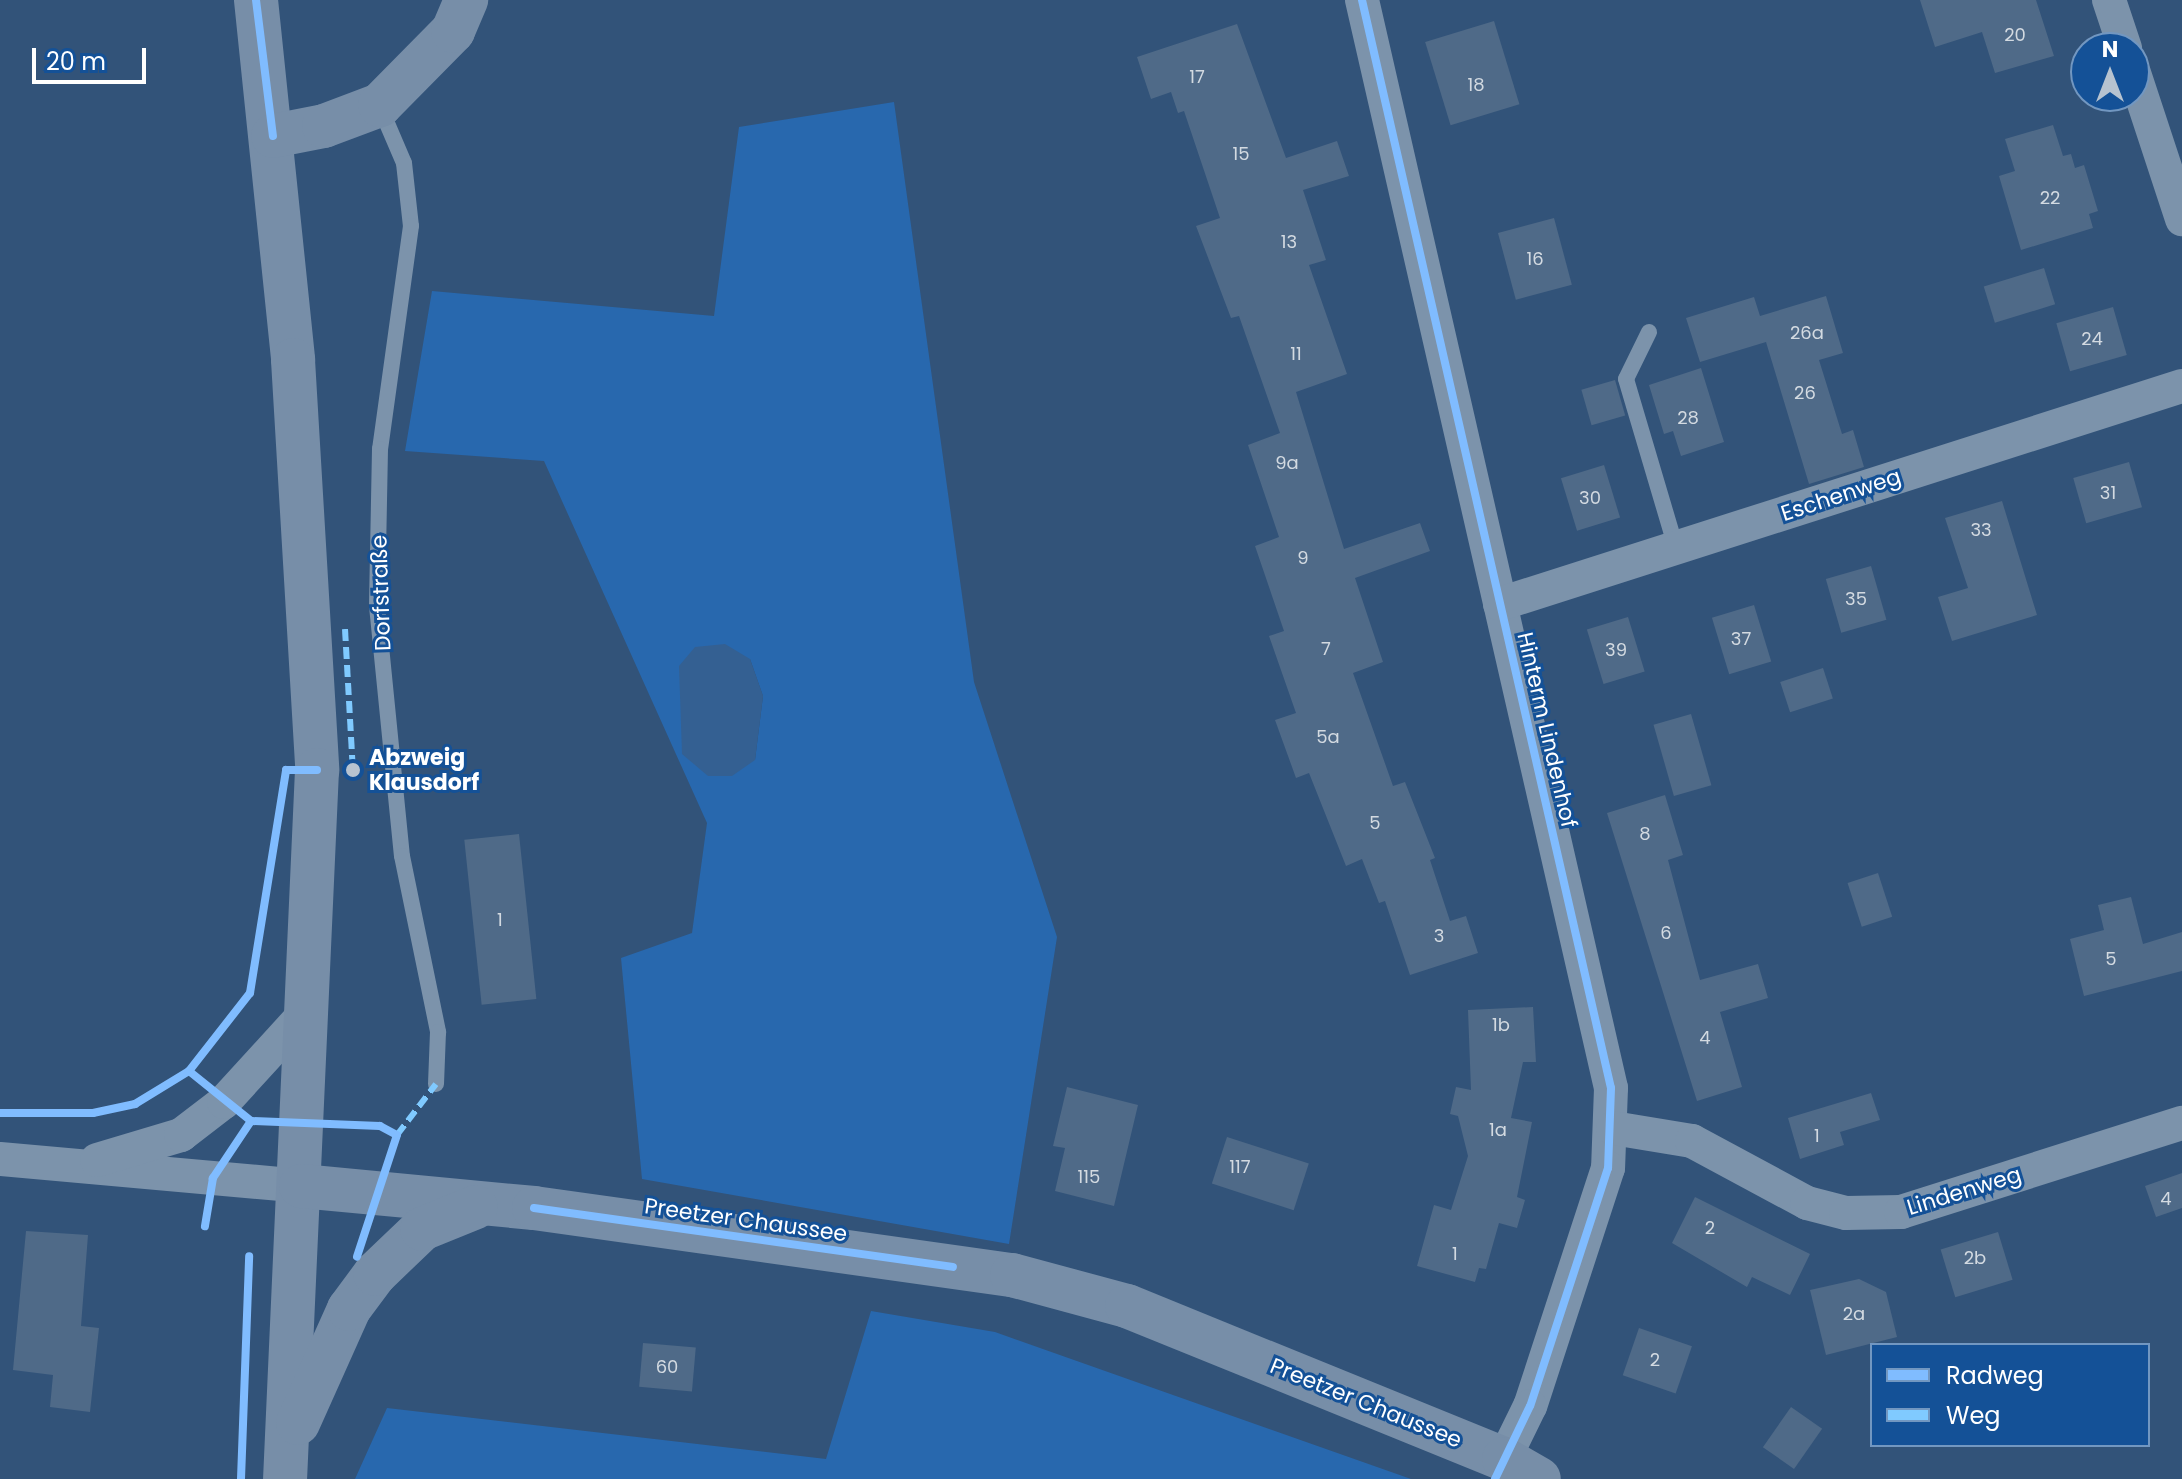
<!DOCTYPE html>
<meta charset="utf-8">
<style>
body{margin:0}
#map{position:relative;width:2182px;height:1479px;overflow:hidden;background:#325379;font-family:Poppins,sans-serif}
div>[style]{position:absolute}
.green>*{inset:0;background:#2868ae}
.water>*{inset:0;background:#346092}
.building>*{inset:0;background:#4f6a88;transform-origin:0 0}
.lane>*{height:16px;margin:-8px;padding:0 8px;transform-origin:8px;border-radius:8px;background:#7c93ab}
.street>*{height:34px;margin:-17px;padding:0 17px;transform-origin:17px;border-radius:17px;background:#7c93ab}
.secondary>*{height:44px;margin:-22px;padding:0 22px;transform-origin:22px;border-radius:22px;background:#778ea8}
.quiet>*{height:6px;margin-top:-3px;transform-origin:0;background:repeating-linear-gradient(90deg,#80caff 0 12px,transparent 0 18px)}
.cycleway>*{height:8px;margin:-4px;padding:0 4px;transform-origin:4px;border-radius:4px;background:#80bcff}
.dots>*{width:22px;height:22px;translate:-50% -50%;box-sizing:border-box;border:4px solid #145197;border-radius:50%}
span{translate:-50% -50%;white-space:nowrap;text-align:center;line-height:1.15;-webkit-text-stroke:6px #145197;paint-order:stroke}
.number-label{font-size:18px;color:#d3dae1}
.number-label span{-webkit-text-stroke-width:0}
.street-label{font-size:22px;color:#fff}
.poi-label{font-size:22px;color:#fff;font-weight:700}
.left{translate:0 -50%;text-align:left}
.legend{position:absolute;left:1870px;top:1343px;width:280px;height:104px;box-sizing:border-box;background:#145197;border:2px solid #7297c1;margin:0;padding:10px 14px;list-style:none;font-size:24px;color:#fff}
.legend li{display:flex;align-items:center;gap:16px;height:40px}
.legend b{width:40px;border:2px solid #7297c1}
.north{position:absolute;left:2070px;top:32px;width:80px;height:80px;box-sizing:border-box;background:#145197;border:2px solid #7297c1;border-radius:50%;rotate:0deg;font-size:22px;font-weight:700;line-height:32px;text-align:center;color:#fff}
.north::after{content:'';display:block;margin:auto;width:28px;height:36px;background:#b7c3d0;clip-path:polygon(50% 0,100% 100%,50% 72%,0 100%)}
.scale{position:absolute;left:32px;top:48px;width:114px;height:36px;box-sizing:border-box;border:4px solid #fff;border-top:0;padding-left:10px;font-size:24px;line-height:28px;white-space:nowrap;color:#fff;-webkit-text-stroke:6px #145197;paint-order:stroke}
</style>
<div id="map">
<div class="green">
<i style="clip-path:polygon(evenodd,894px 102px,974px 682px,1057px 937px,1009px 1244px,642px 1179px,621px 958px,692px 933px,707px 823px,544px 461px,405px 451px,432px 291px,714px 316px,739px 127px,894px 102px,750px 659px,763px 696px,755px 760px,750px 659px)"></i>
<i style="clip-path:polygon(871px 1311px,995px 1332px,1411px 1479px,355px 1479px,387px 1408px,826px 1459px)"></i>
</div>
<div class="water">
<i style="clip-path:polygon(725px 644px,750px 659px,763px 696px,755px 760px,732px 776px,708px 776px,682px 754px,679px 666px,695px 647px)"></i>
</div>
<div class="building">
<i style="clip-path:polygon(1920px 0,2036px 0,2054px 56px,1995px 73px,1982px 32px,1935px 47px)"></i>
<i style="left:1494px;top:21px;width:87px;height:72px;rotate:73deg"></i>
<i style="clip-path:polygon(1237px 24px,1286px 158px,1337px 141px,1349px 176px,1303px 190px,1326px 260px,1309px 265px,1347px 374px,1296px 392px,1344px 549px,1420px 523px,1430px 551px,1355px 578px,1383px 662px,1353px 673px,1393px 786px,1405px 782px,1435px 858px,1430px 860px,1450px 921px,1466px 916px,1478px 953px,1410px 975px,1385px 901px,1379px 903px,1362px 859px,1346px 866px,1309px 773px,1296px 778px,1275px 720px,1296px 713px,1269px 636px,1284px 631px,1255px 546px,1279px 537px,1248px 445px,1280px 433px,1239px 316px,1231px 318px,1196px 226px,1220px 218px,1184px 111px,1178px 113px,1171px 92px,1151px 99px,1137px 57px)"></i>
<i style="clip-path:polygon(2053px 125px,2063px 156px,2071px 154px,2075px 168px,2084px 165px,2098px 211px,2089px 214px,2093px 228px,2021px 250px,1999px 176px,2015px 171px,2005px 139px)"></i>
<i style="left:1554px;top:218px;width:69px;height:58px;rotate:75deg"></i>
<i style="left:2044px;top:268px;width:38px;height:63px;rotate:73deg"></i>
<i style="clip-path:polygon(1826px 296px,1843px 353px,1819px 360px,1842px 434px,1853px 430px,1864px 467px,1809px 484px,1766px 342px,1700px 362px,1686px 318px,1754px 297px,1760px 316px)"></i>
<i style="left:2113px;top:307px;width:50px;height:59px;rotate:74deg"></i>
<i style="clip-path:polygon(1701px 368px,1724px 442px,1681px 456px,1673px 431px,1664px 434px,1649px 385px)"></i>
<i style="left:1615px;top:380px;width:37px;height:35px;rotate:74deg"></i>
<i style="left:2129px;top:462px;width:47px;height:58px;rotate:74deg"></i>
<i style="left:1604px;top:465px;width:55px;height:45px;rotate:73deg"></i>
<i style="clip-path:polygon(2002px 501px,2037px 615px,1952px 641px,1938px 597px,1968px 588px,1945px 518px)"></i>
<i style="left:1871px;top:566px;width:56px;height:47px;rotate:74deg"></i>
<i style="left:1754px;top:605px;width:59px;height:44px;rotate:73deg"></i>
<i style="left:1628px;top:617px;width:57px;height:43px;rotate:73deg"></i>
<i style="left:1823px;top:668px;width:32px;height:45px;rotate:72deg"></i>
<i style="left:1691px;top:714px;width:74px;height:39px;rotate:74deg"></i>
<i style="clip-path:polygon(1665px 795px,1683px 855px,1668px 860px,1700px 980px,1758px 964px,1768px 998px,1720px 1012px,1742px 1087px,1697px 1101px,1607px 813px)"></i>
<i style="left:519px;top:834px;width:166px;height:55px;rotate:84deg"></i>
<i style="left:1878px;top:873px;width:46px;height:32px;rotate:72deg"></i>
<i style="clip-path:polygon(2131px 897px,2143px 944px,2182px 932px,2182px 971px,2084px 996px,2070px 939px,2104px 930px,2098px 905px)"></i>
<i style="clip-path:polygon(1533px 1007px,1536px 1062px,1523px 1062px,1511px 1118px,1532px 1122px,1517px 1197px,1525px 1200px,1517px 1228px,1499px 1223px,1486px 1269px,1479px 1268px,1475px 1282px,1417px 1266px,1434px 1205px,1451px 1210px,1468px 1156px,1458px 1116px,1450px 1114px,1456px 1087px,1471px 1090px,1468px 1010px)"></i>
<i style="clip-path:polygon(1067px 1087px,1138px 1105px,1114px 1206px,1055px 1191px,1065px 1148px,1053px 1146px)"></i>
<i style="clip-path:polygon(1871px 1093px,1880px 1120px,1840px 1132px,1844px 1145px,1800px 1159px,1788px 1118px)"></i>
<i style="left:1227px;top:1137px;width:86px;height:49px;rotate:18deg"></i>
<i style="clip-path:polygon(2182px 1173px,2182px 1208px,2156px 1217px,2145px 1186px)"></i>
<i style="clip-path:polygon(1695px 1197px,1810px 1254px,1790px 1295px,1752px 1277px,1747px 1287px,1672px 1243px)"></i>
<i style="clip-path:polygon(26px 1231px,88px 1235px,81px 1326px,99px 1328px,90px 1412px,50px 1407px,53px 1375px,13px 1370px)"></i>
<i style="left:1998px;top:1232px;width:50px;height:60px;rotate:73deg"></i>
<i style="clip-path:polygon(1859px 1279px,1886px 1292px,1897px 1337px,1826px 1355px,1810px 1290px)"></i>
<i style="left:1639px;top:1328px;width:56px;height:50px;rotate:19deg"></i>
<i style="left:643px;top:1343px;width:53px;height:44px;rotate:5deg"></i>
<i style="left:1791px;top:1407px;width:38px;height:49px;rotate:35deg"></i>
</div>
<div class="lane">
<i style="left:380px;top:107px;width:61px;rotate:66.8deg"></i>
<i style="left:404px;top:163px;width:63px;rotate:83.7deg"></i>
<i style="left:411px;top:226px;width:225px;rotate:97.9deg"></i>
<i style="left:380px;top:449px;width:157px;rotate:91.1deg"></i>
<i style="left:377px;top:606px;width:251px;rotate:84.3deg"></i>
<i style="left:402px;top:856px;width:180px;rotate:78.4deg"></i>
<i style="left:438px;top:1032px;width:52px;rotate:92.2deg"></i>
<i style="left:1649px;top:332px;width:52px;rotate:116.1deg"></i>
<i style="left:1626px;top:379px;width:176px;rotate:73.5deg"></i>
</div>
<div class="street">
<i style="left:1362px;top:0;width:1116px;rotate:77.11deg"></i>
<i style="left:1611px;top:1088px;width:80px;rotate:92.1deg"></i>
<i style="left:1608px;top:1168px;width:250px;rotate:108.1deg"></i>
<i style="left:1530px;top:1406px;width:59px;rotate:116.1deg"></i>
<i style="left:2109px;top:0;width:51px;rotate:71.6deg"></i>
<i style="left:2134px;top:73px;width:154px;rotate:71.8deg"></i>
<i style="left:1500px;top:604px;width:716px;rotate:-17.73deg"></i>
<i style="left:1613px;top:1128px;width:80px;rotate:9.3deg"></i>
<i style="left:1692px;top:1141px;width:131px;rotate:28.3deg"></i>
<i style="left:1807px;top:1203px;width:40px;rotate:14.4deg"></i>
<i style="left:1846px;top:1213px;width:55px;rotate:-1deg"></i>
<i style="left:1901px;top:1212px;width:295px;rotate:-17.6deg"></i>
<i style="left:0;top:1159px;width:302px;rotate:5.1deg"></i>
<i style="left:97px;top:1160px;width:88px;rotate:-16.6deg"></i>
<i style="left:181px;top:1135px;width:54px;rotate:-37.5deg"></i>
<i style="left:224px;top:1102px;width:125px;rotate:-47.6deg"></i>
</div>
<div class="secondary">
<i style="left:256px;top:0;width:362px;rotate:84.1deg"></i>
<i style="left:293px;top:360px;width:411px;rotate:86.6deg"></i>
<i style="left:317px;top:770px;width:710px;rotate:92.58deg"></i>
<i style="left:273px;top:136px;width:52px;rotate:-11.1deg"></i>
<i style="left:324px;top:126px;width:60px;rotate:-20.6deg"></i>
<i style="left:380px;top:105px;width:104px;rotate:-45.4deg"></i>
<i style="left:453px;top:31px;width:34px;rotate:-67deg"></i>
<i style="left:301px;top:1186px;width:234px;rotate:5.4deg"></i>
<i style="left:534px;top:1208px;width:483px;rotate:8deg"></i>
<i style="left:1012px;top:1275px;width:119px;rotate:15.1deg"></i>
<i style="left:1127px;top:1306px;width:407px;rotate:22.1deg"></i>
<i style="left:1504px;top:1459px;width:40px;rotate:29.7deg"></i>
<i style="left:298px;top:1423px;width:125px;rotate:-65.9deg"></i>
<i style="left:349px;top:1309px;width:44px;rotate:-53.4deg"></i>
<i style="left:375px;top:1274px;width:65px;rotate:-43.8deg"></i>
<i style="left:422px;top:1229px;width:58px;rotate:-22.2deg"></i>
</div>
<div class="quiet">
<i style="left:345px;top:629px;width:141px;rotate:86.8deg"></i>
<i style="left:397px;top:1135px;width:64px;rotate:-52.6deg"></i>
</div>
<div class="cycleway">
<i style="left:256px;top:0;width:137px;rotate:82.9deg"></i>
<i style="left:1362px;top:0;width:1116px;rotate:77.11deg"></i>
<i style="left:1611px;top:1088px;width:80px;rotate:92.1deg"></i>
<i style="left:1608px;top:1168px;width:250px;rotate:108.1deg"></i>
<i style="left:1530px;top:1406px;width:81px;rotate:115.6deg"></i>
<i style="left:189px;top:1071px;width:80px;rotate:38.9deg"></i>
<i style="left:251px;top:1121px;width:69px;rotate:123.7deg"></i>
<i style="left:213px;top:1178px;width:49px;rotate:99.5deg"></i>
<i style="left:0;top:1113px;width:93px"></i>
<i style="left:93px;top:1113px;width:43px;rotate:-12.1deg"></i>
<i style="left:135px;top:1104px;width:63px;rotate:-31.4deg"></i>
<i style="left:189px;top:1071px;width:99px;rotate:-52deg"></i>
<i style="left:250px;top:993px;width:226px;rotate:-80.8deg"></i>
<i style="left:286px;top:770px;width:31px"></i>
<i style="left:251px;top:1121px;width:129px;rotate:2.2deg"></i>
<i style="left:380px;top:1126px;width:19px;rotate:28deg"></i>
<i style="left:397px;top:1135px;width:128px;rotate:108.2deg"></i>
<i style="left:534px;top:1208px;width:423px;rotate:8deg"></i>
<i style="left:241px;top:1479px;width:223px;rotate:-87.9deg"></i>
</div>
<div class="dots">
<i style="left:353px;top:770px;background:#b7c3d0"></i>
</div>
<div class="number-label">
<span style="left:2015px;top:35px">20</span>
<span style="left:1197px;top:77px">17</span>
<span style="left:1476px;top:85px">18</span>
<span style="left:1241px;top:154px">15</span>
<span style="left:2050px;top:198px">22</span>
<span style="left:1289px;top:242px">13</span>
<span style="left:1535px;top:259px">16</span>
<span style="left:1807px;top:333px">26a</span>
<span style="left:2092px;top:339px">24</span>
<span style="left:1296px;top:354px">11</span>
<span style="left:1805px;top:393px">26</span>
<span style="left:1688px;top:418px">28</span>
<span style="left:1287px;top:463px">9a</span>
<span style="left:2108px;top:493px">31</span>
<span style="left:1590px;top:498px">30</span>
<span style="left:1981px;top:530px">33</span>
<span style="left:1303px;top:558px">9</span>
<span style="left:1856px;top:599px">35</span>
<span style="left:1741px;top:639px">37</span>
<span style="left:1326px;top:649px">7</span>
<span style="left:1616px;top:650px">39</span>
<span style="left:1328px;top:737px">5a</span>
<span style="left:1375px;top:823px">5</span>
<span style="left:1645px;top:834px">8</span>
<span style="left:500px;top:920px">1</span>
<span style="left:1666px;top:933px">6</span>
<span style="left:1439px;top:936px">3</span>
<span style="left:2111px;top:959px">5</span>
<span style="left:1501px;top:1025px">1b</span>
<span style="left:1705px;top:1038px">4</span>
<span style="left:1498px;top:1130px">1a</span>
<span style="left:1817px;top:1136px">1</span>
<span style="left:1240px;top:1167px">117</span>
<span style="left:1089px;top:1177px">115</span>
<span style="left:2166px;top:1199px">4</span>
<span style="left:1710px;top:1228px">2</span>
<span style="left:1455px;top:1254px">1</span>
<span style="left:1975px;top:1258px">2b</span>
<span style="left:1854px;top:1314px">2a</span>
<span style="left:1655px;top:1360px">2</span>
<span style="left:667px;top:1367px">60</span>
</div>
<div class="street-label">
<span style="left:1841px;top:495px;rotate:-18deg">Eschenweg</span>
<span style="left:381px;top:593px;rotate:-92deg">Dorfstraße</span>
<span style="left:1547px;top:730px;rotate:77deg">Hinterm Lindenhof</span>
<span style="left:1964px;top:1191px;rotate:-17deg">Lindenweg</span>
<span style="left:746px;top:1220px;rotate:8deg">Preetzer Chaussee</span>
<span style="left:1366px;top:1403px;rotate:22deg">Preetzer Chaussee</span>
</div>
<div class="poi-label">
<span class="left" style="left:369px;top:770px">Abzweig<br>Klausdorf</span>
</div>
<ul class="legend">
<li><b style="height:10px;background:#80bcff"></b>Radweg</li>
<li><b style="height:10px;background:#80caff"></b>Weg</li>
</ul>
<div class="north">N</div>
<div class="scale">20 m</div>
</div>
